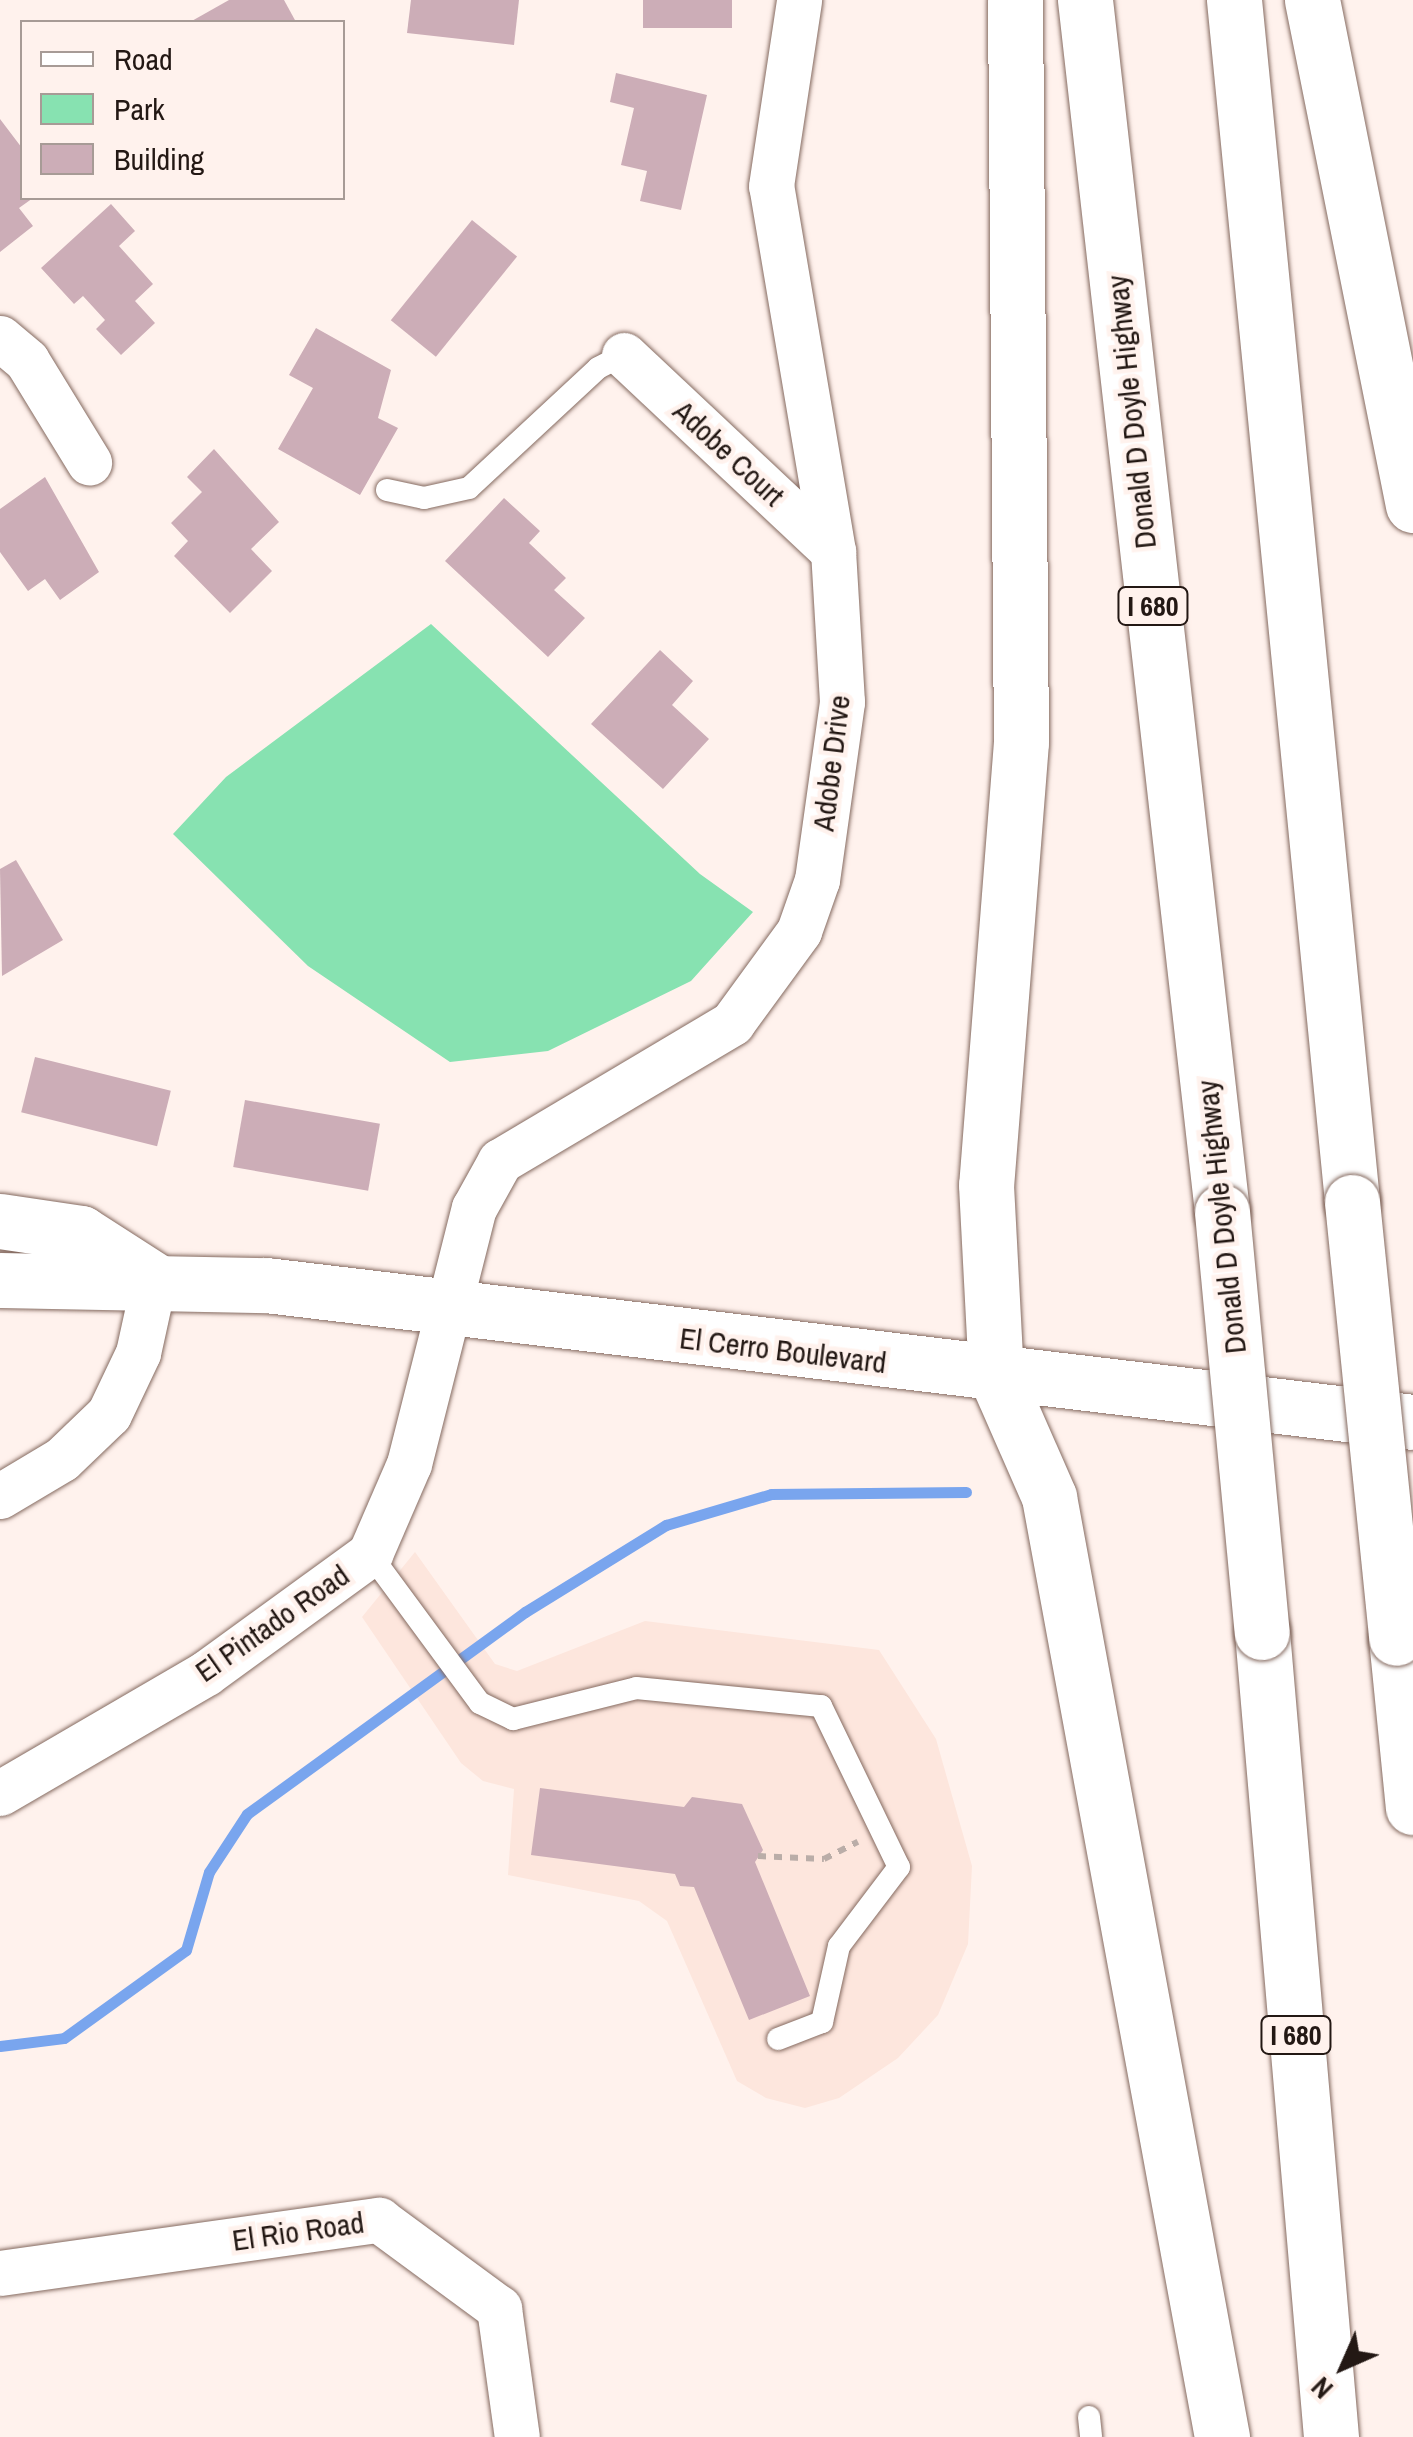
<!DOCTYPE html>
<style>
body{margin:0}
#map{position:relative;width:1413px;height:2437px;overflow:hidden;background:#fff2ed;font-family:"Archivo Narrow",sans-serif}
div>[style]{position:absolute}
.built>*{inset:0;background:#fde6dd}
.green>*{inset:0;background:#87e2b1}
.stream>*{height:11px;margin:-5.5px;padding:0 5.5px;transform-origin:5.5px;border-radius:5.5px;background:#79a5ee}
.building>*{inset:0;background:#ccadb7;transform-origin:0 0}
.path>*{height:6px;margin-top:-3px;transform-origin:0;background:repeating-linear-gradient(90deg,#baada8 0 8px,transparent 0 16px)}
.roads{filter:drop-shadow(0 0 2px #856a60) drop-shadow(0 0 2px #856a60)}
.service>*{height:22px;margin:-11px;padding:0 11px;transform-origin:11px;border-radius:11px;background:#fff}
.minor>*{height:45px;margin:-22.5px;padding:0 22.5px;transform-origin:22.5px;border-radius:22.5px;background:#fff}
.tertiary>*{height:55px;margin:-27.5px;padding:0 27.5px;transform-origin:27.5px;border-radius:27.5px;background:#fff}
.motorway>*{height:55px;margin:-27.5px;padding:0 27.5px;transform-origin:27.5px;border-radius:27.5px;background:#fff}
.bridges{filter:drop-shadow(0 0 2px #856a60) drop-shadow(0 0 2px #856a60)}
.motorway-bridge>*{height:55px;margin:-27.5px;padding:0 27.5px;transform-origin:27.5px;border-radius:27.5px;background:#fff}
span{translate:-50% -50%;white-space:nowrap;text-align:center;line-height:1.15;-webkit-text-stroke:9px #fff2ed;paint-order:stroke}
.shield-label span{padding:2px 8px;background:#fff2ed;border:2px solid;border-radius:8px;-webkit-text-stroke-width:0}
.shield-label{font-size:28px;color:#231814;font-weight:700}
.street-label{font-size:30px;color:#231814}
.legend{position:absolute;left:20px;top:20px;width:325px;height:180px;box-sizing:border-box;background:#fff2ed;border:2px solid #a79b96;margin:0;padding:12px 18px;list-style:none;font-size:30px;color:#231814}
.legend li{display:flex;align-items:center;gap:20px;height:50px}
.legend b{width:50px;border:2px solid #a79b96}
.north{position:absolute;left:1293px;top:2317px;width:100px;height:100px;-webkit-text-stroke:8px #fff2ed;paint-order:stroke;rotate:225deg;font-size:28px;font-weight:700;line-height:40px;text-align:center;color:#231814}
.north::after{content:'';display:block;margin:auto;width:35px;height:45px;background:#231814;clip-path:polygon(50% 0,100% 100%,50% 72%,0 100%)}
</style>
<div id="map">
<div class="built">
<i style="clip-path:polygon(415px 1552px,495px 1664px,517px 1671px,645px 1621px,879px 1650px,936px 1739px,972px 1866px,968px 1944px,938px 2015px,898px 2058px,839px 2098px,805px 2108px,766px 2098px,737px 2081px,667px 1921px,639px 1901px,508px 1875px,514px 1789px,483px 1781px,461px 1763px,362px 1617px)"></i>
</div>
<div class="green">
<i style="clip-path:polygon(431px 624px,700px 874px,753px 912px,691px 981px,548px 1051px,450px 1062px,308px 966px,173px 834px,226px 777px)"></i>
</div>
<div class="stream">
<i style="left:0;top:2046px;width:64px;rotate:-7.1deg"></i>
<i style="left:64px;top:2038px;width:150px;rotate:-35.8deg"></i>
<i style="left:186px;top:1950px;width:81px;rotate:-73.6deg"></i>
<i style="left:209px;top:1872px;width:69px;rotate:-56.8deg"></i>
<i style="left:247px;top:1814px;width:344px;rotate:-36deg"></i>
<i style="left:525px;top:1612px;width:166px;rotate:-31.7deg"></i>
<i style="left:666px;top:1525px;width:109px;rotate:-16.4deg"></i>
<i style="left:771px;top:1494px;width:195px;rotate:-0.6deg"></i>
</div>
<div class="building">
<i style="clip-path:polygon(229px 0,284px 0,296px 22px,190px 22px)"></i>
<i style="clip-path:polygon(411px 0,519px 0,514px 45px,407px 33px)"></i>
<i style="left:643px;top:0;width:89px;height:28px"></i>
<i style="clip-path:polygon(616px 73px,707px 95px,681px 210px,640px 201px,647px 171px,621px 165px,634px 108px,610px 102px)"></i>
<i style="clip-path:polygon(0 119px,22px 148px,22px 198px,33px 198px,19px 208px,33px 226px,0 252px)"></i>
<i style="clip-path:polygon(111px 204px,135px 231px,119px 246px,153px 284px,135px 301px,155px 323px,121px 355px,96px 329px,105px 320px,83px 296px,74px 304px,41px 268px)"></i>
<i style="left:472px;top:220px;width:58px;height:129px;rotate:39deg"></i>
<i style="clip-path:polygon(316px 328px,391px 370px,378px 418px,398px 428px,360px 495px,278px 449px,313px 388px,289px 375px)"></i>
<i style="clip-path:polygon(214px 449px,279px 522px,251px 549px,272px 571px,230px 613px,174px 556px,188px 541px,171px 523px,202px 492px,187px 477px)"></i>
<i style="clip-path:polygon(45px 477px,99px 572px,60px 600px,45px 579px,28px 591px,0 552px,0 509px)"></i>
<i style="clip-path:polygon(504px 498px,540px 531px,529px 543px,566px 578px,554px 590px,585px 618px,548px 657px,445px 561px)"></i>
<i style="clip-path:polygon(660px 650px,693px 681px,672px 705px,709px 739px,663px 789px,591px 724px)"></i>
<i style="clip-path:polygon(16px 860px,63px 940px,2px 976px,0 869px)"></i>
<i style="left:35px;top:1057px;width:140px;height:57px;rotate:14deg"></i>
<i style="left:245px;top:1100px;width:137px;height:68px;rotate:10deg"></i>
<i style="clip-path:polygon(540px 1788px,684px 1807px,692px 1797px,742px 1804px,763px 1850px,755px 1862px,810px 1996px,749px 2020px,694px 1887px,680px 1886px,675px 1874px,531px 1855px)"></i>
</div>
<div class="path">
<i style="left:758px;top:1856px;width:66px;rotate:2.6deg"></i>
<i style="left:824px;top:1859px;width:38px;rotate:-27deg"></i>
</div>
<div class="roads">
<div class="service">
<i style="left:387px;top:490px;width:38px;rotate:12deg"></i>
<i style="left:424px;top:498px;width:46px;rotate:-12.5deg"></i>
<i style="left:469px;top:488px;width:176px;rotate:-42.9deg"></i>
<i style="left:598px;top:368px;width:29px;rotate:-27deg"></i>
<i style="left:370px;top:1554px;width:185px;rotate:53.6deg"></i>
<i style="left:480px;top:1703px;width:37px;rotate:26deg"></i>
<i style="left:513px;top:1719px;width:127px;rotate:-14.1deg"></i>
<i style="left:636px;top:1688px;width:186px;rotate:5.6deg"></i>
<i style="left:821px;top:1706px;width:179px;rotate:64.2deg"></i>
<i style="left:899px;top:1867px;width:99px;rotate:127.2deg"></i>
<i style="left:839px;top:1946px;width:78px;rotate:102.6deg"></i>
<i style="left:822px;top:2022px;width:47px;rotate:158.9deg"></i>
<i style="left:1089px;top:2417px;width:20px;rotate:84deg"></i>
</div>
<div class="minor">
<i style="left:0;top:338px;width:35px;rotate:40deg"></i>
<i style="left:27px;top:361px;width:119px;rotate:58.5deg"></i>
<i style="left:624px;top:355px;width:287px;rotate:43.2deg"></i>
<i style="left:0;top:1496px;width:72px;rotate:-30.8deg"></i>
<i style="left:62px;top:1459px;width:65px;rotate:-43.8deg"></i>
<i style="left:109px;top:1414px;width:68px;rotate:-64.6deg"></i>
<i style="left:138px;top:1353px;width:75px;rotate:-77.6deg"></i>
<i style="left:0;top:1793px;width:238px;rotate:-30.2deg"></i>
<i style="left:206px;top:1673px;width:203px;rotate:-36deg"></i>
<i style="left:370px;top:1554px;width:98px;rotate:-66.6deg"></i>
<i style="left:409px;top:1464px;width:264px;rotate:-75.8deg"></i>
<i style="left:474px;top:1208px;width:54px;rotate:-61deg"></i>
<i style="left:500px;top:1161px;width:270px;rotate:-30.7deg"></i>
<i style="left:732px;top:1023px;width:114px;rotate:-53.9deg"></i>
<i style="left:799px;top:931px;width:54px;rotate:-70.6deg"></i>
<i style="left:817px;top:880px;width:180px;rotate:-82deg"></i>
<i style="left:842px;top:702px;width:151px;rotate:-93.4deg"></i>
<i style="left:833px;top:551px;width:370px;rotate:-99.6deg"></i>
<i style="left:771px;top:186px;width:188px;rotate:-81.4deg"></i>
<i style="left:0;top:2273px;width:383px;rotate:-8deg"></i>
<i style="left:379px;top:2220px;width:149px;rotate:36.3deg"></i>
<i style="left:499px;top:2308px;width:130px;rotate:82.1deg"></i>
</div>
<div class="tertiary">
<i style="left:0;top:1221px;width:82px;rotate:8.4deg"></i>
<i style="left:81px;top:1233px;width:87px;rotate:32.8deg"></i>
<i style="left:0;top:1280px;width:266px;rotate:1.1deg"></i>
<i style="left:266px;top:1285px;width:1155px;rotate:6.81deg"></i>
</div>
<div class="motorway">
<i style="left:1015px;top:0;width:742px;rotate:89.54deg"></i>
<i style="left:1021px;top:742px;width:444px;rotate:94.5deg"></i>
<i style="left:986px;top:1185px;width:191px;rotate:87deg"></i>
<i style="left:996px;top:1376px;width:132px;rotate:66.3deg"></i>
<i style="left:1049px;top:1497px;width:956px;rotate:79.57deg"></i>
<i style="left:1085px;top:0;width:1220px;rotate:83.55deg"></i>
<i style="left:1234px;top:0;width:1208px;rotate:84.39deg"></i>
<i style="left:1312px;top:0;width:515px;rotate:78.69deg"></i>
<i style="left:1262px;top:1632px;width:808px;rotate:85.1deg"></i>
<i style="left:1396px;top:1638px;width:170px;rotate:84.3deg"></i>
</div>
</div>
<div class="bridges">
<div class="motorway-bridge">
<i style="left:1352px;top:1202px;width:438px;rotate:84.2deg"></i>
<i style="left:1222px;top:1212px;width:422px;rotate:84.6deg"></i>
</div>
</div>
<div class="shield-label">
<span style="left:1153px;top:606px">I 680</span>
<span style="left:1296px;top:2035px">I 680</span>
</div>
<div class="street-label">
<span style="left:1131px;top:412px;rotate:-96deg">Donald D Doyle Highway</span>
<span style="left:729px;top:453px;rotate:43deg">Adobe Court</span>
<span style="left:831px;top:763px;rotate:-83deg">Adobe Drive</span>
<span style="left:1221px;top:1217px;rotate:-96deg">Donald D Doyle Highway</span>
<span style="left:783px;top:1350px;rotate:7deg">El Cerro Boulevard</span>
<span style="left:272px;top:1623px;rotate:-35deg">El Pintado Road</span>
<span style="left:298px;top:2231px;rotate:-8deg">El Rio Road</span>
</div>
<ul class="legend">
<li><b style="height:12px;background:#fff"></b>Road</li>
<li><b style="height:28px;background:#87e2b1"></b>Park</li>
<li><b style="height:28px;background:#ccadb7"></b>Building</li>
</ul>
<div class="north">N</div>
</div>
